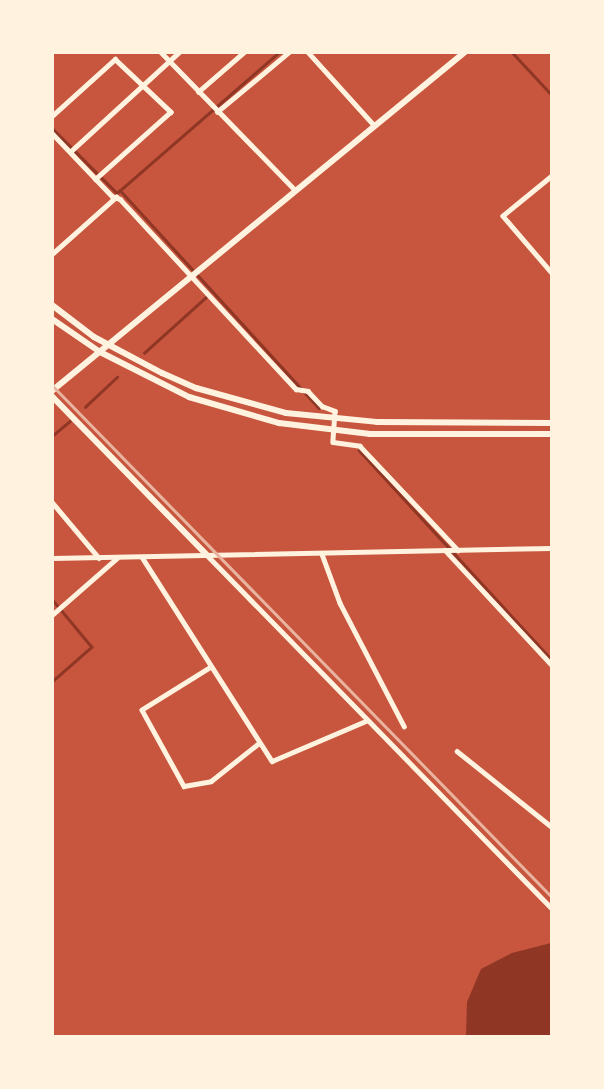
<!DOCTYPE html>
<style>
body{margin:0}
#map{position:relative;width:604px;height:1089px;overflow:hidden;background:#c8553d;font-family:Montserrat,sans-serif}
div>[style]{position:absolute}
.water>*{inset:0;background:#8f3625}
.stream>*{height:2.5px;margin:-1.25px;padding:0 1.25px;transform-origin:1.25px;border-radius:1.25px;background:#8f3625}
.minor>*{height:4.5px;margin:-2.25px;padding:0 2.25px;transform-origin:2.25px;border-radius:2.25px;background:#fff3e0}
.tertiary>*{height:5.5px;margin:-2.75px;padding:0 2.75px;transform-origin:2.75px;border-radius:2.75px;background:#fff3e0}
.secondary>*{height:6px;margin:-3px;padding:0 3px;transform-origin:3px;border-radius:3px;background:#fff3e0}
.rail>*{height:2.5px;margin:-1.25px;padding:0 1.25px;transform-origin:1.25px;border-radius:1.25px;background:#e9b49f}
span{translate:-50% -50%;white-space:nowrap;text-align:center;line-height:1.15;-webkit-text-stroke:5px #fff3e0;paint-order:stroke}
.frame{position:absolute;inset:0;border:54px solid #fff3e0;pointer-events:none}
</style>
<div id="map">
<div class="water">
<i style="clip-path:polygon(551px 943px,551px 1036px,466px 1036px,467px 1002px,481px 969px,512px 953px)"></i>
</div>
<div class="stream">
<i style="left:512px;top:52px;width:59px;rotate:47.1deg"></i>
<i style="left:52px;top:128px;width:92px;rotate:45deg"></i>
<i style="left:117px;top:193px;width:215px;rotate:-41deg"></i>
<i style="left:120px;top:190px;width:295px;rotate:47.6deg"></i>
<i style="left:144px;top:353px;width:84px;rotate:-42.1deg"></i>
<i style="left:85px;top:407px;width:44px;rotate:-43.2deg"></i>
<i style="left:52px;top:436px;width:23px;rotate:-40deg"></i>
<i style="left:359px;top:450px;width:285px;rotate:47.4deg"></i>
<i style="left:52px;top:599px;width:62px;rotate:50.2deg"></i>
<i style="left:92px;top:647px;width:53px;rotate:138.8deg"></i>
</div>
<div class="minor">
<i style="left:161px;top:52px;width:191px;rotate:45.8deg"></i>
<i style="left:308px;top:52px;width:98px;rotate:47.9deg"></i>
<i style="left:198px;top:92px;width:61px;rotate:-41deg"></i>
<i style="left:217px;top:112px;width:94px;rotate:-39.8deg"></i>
<i style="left:52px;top:116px;width:85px;rotate:-42.1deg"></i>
<i style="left:115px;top:59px;width:77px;rotate:43.4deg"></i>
<i style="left:171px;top:112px;width:101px;rotate:138.2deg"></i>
<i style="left:52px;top:133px;width:87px;rotate:46.4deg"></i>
<i style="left:112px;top:196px;width:9px;rotate:21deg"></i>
<i style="left:120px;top:199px;width:259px;rotate:47.2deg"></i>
<i style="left:296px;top:389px;width:12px;rotate:9deg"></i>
<i style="left:308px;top:391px;width:21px;rotate:47deg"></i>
<i style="left:322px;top:406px;width:14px;rotate:21deg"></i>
<i style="left:335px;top:411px;width:31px;rotate:94deg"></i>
<i style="left:333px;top:442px;width:27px;rotate:8deg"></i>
<i style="left:360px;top:446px;width:143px;rotate:46.7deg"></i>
<i style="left:70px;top:152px;width:148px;rotate:-42.5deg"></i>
<i style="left:552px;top:176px;width:63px;rotate:140.8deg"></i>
<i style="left:503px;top:216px;width:75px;rotate:49.3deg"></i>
<i style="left:52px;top:254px;width:86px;rotate:-41.7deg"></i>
<i style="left:52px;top:502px;width:73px;rotate:50deg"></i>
<i style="left:445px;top:550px;width:157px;rotate:47.1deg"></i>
<i style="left:206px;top:554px;width:495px;rotate:45.7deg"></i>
<i style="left:322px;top:554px;width:52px;rotate:69.8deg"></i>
<i style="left:340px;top:603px;width:139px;rotate:62.5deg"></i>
<i style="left:142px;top:557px;width:242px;rotate:57.5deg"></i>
<i style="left:272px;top:761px;width:102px;rotate:-23.1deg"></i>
<i style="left:52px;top:558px;width:500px;rotate:-1.15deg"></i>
<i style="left:52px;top:615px;width:86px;rotate:-41.2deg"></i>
<i style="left:211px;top:667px;width:81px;rotate:148.1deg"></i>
<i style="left:142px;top:710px;width:87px;rotate:61.1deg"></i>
<i style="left:184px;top:786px;width:27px;rotate:-10deg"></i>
<i style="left:211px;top:781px;width:61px;rotate:-38.4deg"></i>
<i style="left:457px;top:751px;width:122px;rotate:38.7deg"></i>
</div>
<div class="tertiary">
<i style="left:52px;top:391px;width:534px;rotate:-39.38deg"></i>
<i style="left:52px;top:396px;width:221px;rotate:45.7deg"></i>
</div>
<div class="secondary">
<i style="left:52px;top:305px;width:53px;rotate:37.3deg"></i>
<i style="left:94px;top:337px;width:77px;rotate:27.9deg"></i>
<i style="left:162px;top:373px;width:37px;rotate:24deg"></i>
<i style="left:196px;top:388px;width:93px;rotate:15.5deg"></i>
<i style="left:286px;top:413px;width:91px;rotate:5.6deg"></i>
<i style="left:377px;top:422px;width:175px;rotate:0.3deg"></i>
<i style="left:52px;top:319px;width:58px;rotate:34.5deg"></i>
<i style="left:100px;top:352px;width:100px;rotate:26.8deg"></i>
<i style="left:189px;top:397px;width:94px;rotate:16.1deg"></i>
<i style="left:279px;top:423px;width:92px;rotate:6.9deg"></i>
<i style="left:370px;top:434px;width:182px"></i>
</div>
<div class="rail">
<i style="left:52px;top:385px;width:716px;rotate:45.68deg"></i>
</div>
<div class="frame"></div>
</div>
